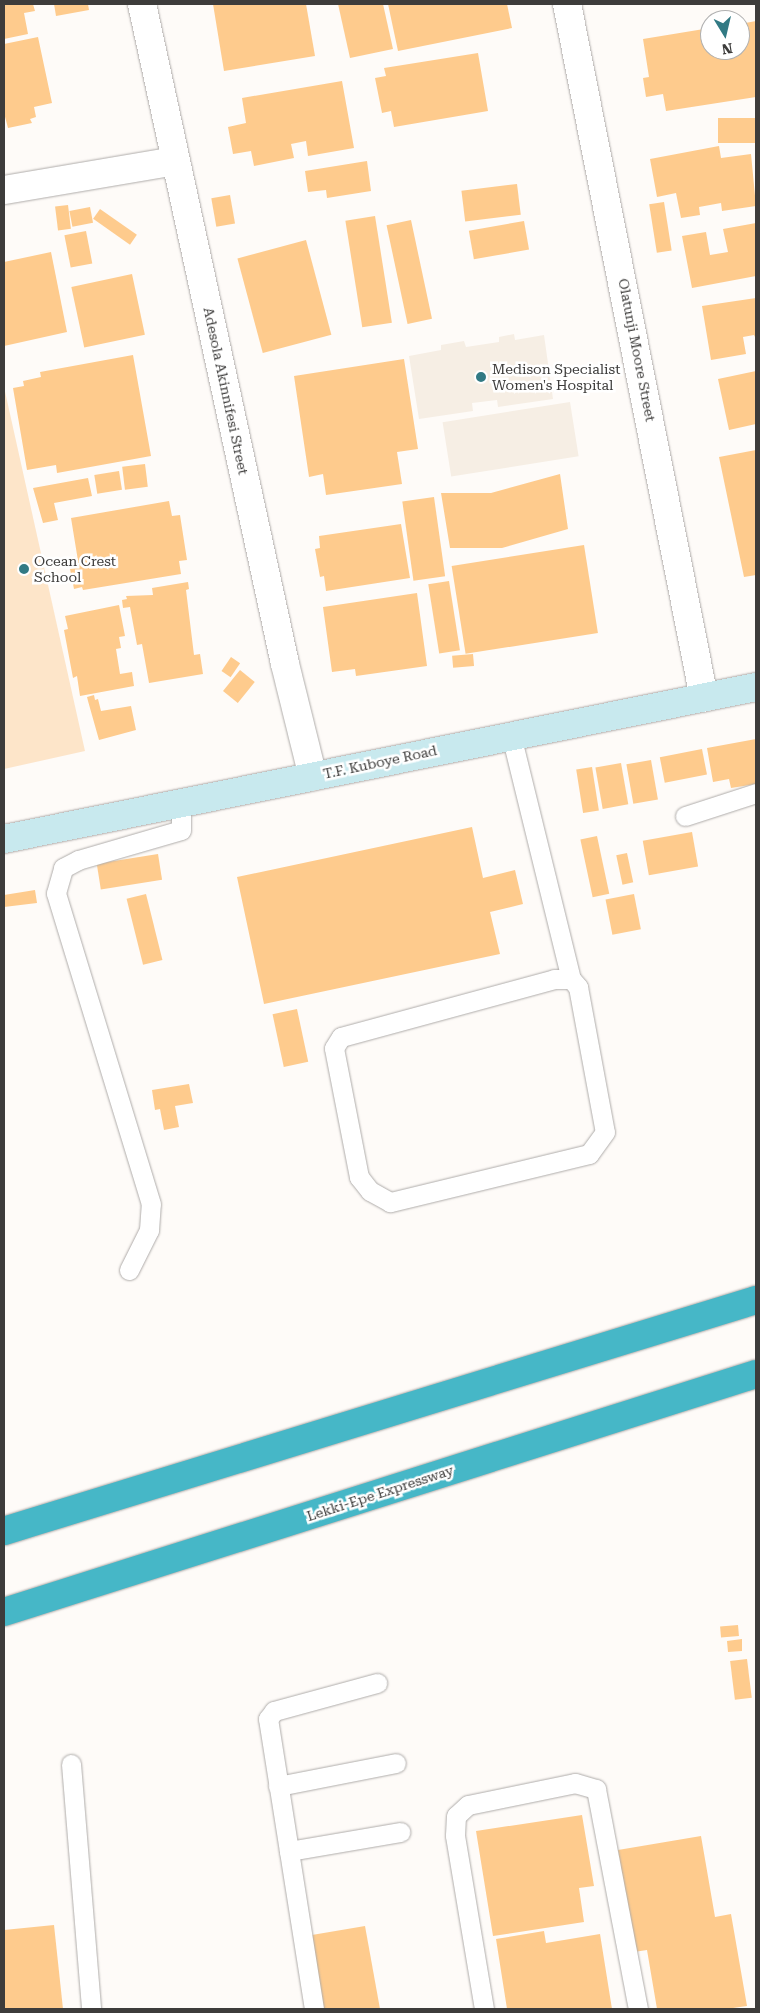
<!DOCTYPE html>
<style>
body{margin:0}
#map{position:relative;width:760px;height:2013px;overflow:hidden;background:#fefbf8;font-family:"Roboto Serif",serif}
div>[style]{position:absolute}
.built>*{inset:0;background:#f6eee4;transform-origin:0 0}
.green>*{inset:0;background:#fde5c9}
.building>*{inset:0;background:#fecb8d;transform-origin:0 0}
.roads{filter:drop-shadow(0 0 1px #afacaa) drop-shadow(0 0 1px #afacaa)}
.lane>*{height:19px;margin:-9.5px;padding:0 9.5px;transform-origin:9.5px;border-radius:9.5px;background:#fff}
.street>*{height:28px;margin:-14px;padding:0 14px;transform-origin:14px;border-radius:14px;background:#fff}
.secondary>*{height:28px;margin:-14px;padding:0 14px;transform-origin:14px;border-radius:14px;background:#c8e9ee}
.highway>*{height:28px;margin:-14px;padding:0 14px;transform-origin:14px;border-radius:14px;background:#46b7c7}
.dots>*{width:14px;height:14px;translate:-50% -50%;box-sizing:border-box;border:2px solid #fff;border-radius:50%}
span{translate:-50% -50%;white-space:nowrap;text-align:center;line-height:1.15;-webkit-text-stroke:5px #fff;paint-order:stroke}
.street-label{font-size:14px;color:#3d3c3b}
.poi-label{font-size:14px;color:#3d3c3b}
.left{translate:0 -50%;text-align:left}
.frame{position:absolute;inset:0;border:5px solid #3d3c3b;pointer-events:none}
.north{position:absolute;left:700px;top:10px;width:50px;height:50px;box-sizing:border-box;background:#fff;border:1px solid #b1b1b1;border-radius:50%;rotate:171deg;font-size:14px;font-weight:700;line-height:20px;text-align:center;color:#3d3c3b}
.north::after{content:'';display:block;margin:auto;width:18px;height:22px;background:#327a84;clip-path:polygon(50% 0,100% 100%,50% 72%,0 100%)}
</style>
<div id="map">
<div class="built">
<i style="clip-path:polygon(514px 334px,515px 340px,544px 335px,553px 399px,498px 407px,497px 400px,472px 403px,473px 411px,419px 419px,409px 356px,441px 350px,441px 345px,464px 341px,466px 347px,499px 342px,499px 337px)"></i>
<i style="left:570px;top:402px;width:55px;height:129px;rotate:81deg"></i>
</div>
<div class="green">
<i style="clip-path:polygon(4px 387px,85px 751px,4px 769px)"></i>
</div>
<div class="building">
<i style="clip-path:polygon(4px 4px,33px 4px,35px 11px,24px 13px,28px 34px,4px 39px)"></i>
<i style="clip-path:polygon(54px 4px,88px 4px,89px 10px,56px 16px)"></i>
<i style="clip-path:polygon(213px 4px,306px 4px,315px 56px,224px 71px)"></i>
<i style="clip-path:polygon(338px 4px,383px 4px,393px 49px,350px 58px)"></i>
<i style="clip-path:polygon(388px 4px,507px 4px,512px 28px,398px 51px)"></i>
<i style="clip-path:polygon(756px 21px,756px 97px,666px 111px,663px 94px,646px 97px,643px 78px,649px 77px,643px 39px,710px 28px,710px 50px,740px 50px,740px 24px)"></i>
<i style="clip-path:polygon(38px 37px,52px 103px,34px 107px,36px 117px,30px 119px,32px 123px,8px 128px,4px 113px,4px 44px)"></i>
<i style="clip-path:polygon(478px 53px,488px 111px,394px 127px,391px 111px,382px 113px,375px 78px,386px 76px,384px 68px)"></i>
<i style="clip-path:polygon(342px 81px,354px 148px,308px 156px,306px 141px,291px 144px,294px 158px,254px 166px,251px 151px,233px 154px,228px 127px,246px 123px,242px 98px)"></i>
<i style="left:756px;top:118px;width:25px;height:38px;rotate:90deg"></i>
<i style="clip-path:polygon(719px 146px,721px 158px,751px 154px,756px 206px,722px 211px,721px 203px,699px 207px,700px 215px,681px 218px,676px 193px,657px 197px,650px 159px)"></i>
<i style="clip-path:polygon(367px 161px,371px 191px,327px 198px,326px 190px,308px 192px,305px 171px)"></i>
<i style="left:517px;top:184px;width:31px;height:56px;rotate:83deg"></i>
<i style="left:230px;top:195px;width:29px;height:19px;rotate:80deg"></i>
<i style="left:664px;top:202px;width:49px;height:15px;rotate:81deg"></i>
<i style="left:68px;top:205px;width:24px;height:13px;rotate:83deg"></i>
<i style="left:90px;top:207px;width:16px;height:21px;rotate:79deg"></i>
<i style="left:100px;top:209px;width:45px;height:12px;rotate:35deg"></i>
<i style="left:375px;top:216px;width:108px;height:30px;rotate:81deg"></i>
<i style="left:411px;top:220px;width:101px;height:25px;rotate:78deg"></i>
<i style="left:524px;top:221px;width:29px;height:56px;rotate:80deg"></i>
<i style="clip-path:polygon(756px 223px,756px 276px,692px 288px,682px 236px,706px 232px,710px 255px,728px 252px,723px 229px)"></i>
<i style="left:86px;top:231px;width:33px;height:22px;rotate:79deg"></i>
<i style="left:306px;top:240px;width:98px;height:71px;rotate:75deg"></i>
<i style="clip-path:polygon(51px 252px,67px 332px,4px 346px,4px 262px)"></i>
<i style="left:132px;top:274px;width:62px;height:62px;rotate:78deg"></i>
<i style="clip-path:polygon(756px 298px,756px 339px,754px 335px,743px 337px,746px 354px,711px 360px,702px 306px)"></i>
<i style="clip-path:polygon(133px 355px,151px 456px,57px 473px,56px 465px,27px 470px,13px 388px,24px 386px,23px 381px,41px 377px,40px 372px)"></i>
<i style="clip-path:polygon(404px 359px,418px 449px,397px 452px,402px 484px,326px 495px,323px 474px,309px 477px,294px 376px)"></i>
<i style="clip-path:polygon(756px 371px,756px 424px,729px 430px,718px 379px)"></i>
<i style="clip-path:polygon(756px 450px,756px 575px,744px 577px,719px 457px)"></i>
<i style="left:145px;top:464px;width:23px;height:23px;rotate:83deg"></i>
<i style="left:119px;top:471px;width:19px;height:25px;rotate:81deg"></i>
<i style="clip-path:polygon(560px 474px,568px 529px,502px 548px,450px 548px,441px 493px,491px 493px)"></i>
<i style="clip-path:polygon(88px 478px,92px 496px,54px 503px,58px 520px,43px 523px,33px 488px)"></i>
<i style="left:434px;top:497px;width:80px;height:32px;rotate:82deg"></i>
<i style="clip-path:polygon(169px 501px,172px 516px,180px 515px,187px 560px,179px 561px,181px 574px,83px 590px,82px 587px,74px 589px,70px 569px,79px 567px,71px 518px)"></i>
<i style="clip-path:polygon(401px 524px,410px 578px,326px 591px,324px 576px,320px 577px,315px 549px,320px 548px,319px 536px)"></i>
<i style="left:584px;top:545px;width:89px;height:134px;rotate:81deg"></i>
<i style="left:449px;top:581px;width:70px;height:21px;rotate:81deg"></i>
<i style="clip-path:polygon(188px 582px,189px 589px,186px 590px,194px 655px,200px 654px,203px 674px,149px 683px,142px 644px,137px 645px,130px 607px,123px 608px,122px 600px,127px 599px,126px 596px,153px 595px,152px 588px)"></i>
<i style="clip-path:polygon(417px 593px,427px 666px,356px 676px,355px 669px,332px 672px,323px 607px)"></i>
<i style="clip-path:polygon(119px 605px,125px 636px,119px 637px,121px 648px,116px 649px,120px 674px,132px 672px,134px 686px,80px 696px,77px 676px,73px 678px,64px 630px,68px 629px,65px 616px)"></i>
<i style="left:473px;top:654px;width:12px;height:21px;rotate:85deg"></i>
<i style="left:231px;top:657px;width:11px;height:17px;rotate:34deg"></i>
<i style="left:240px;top:670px;width:19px;height:27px;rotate:39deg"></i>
<i style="clip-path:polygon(94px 695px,95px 700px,98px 699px,101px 711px,131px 706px,136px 730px,99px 740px,88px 701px,87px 697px)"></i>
<i style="clip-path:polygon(756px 739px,756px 784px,731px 788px,729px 779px,713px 782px,707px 748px)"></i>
<i style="left:702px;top:749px;width:26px;height:43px;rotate:79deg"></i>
<i style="left:651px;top:760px;width:40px;height:25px;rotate:80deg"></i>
<i style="left:621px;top:763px;width:42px;height:26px;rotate:80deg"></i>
<i style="left:592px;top:767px;width:44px;height:16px;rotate:81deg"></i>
<i style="clip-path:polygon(472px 827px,483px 878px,515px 870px,523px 904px,490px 912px,500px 954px,264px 1004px,237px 877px)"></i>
<i style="left:692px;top:832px;width:35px;height:50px;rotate:80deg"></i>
<i style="left:597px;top:836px;width:59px;height:17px;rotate:78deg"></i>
<i style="left:627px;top:853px;width:30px;height:11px;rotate:78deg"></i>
<i style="left:158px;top:854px;width:26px;height:62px;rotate:81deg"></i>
<i style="clip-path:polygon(35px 890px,37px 903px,4px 907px,4px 895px)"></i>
<i style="left:146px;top:894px;width:68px;height:20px;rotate:76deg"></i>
<i style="left:634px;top:894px;width:36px;height:29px;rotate:79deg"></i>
<i style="left:297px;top:1009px;width:54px;height:25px;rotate:78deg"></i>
<i style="clip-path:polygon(189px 1084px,193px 1103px,175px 1106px,179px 1127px,164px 1130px,160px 1109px,155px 1110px,152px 1090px)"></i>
<i style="left:738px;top:1625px;width:11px;height:18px;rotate:85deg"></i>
<i style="clip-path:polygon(742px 1639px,742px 1651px,728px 1652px,727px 1641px)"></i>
<i style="left:747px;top:1659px;width:39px;height:17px;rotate:83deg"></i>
<i style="clip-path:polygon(582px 1815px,594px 1886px,579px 1888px,584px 1922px,493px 1936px,476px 1831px)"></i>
<i style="clip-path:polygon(701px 1836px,715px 1917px,731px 1914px,747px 2006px,726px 2009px,657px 2009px,647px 1950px,634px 1952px,618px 1850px)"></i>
<i style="clip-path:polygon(54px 1925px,63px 2009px,4px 2009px,4px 1930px)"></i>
<i style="clip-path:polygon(365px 1926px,380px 2009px,318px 2009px,306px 1936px)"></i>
<i style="clip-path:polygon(544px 1931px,546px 1943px,600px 1934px,612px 2009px,507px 2009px,496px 1939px)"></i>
</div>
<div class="roads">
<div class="lane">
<i style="left:511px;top:735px;width:251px;rotate:76.2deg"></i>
<i style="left:571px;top:979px;width:11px;rotate:49deg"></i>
<i style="left:578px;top:987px;width:147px;rotate:79.5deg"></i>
<i style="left:605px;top:1132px;width:27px;rotate:126deg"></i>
<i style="left:589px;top:1154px;width:205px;rotate:166.4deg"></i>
<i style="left:390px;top:1202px;width:23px;rotate:-151deg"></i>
<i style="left:370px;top:1191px;width:18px;rotate:-128deg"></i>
<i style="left:359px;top:1177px;width:131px;rotate:-101deg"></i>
<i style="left:334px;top:1048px;width:13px;rotate:-58deg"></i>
<i style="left:341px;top:1037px;width:221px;rotate:-15.2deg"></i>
<i style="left:554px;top:979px;width:17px"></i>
<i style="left:685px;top:816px;width:75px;rotate:-17.9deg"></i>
<i style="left:129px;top:1270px;width:45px;rotate:-63.4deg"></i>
<i style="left:149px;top:1230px;width:26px;rotate:-86deg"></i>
<i style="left:151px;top:1204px;width:325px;rotate:-107deg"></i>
<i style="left:56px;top:893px;width:26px;rotate:-74deg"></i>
<i style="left:63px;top:868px;width:17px;rotate:-28deg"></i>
<i style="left:78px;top:860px;width:107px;rotate:-16.2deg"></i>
<i style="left:181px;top:830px;width:27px;rotate:-90deg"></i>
<i style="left:71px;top:1764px;width:246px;rotate:85.3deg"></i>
<i style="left:278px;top:1786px;width:120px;rotate:-11deg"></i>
<i style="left:289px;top:1851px;width:134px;rotate:-99deg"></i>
<i style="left:268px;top:1719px;width:10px;rotate:-53deg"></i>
<i style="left:274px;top:1711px;width:107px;rotate:-15.2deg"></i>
<i style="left:314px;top:2009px;width:160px;rotate:-99deg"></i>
<i style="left:289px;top:1851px;width:113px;rotate:-9.7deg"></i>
<i style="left:484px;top:2009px;width:176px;rotate:-99.5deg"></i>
<i style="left:455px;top:1835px;width:19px;rotate:-87deg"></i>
<i style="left:456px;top:1816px;width:16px;rotate:-43deg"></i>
<i style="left:468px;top:1805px;width:109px;rotate:-11.6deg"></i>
<i style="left:575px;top:1783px;width:22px;rotate:16deg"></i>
<i style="left:596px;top:1789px;width:224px;rotate:79.2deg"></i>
</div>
<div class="street">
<i style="left:142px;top:4px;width:675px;rotate:77.77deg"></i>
<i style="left:285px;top:664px;width:116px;rotate:76.1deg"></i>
<i style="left:567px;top:4px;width:707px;rotate:78.83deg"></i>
<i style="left:4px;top:190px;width:174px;rotate:-9.6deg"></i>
</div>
<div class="secondary">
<i style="left:4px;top:839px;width:767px;rotate:-11.43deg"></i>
</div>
<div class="highway">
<i style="left:4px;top:1531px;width:787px;rotate:-17.08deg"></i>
<i style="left:4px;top:1612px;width:789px;rotate:-17.56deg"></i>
</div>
</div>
<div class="dots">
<i style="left:481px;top:377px;background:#327a84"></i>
<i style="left:24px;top:569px;background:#327a84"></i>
</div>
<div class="street-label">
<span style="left:637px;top:350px;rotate:79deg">Olatunji Moore Street</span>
<span style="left:226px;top:391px;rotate:78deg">Adesola Akinnifesi Street</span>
<span style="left:380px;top:762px;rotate:-12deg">T.F. Kuboye Road</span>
<span style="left:380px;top:1493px;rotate:-18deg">Lekki-Epe Expressway</span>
</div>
<div class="poi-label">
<span class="left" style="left:492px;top:377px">Medison Specialist<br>Women's Hospital</span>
<span class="left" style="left:34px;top:569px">Ocean Crest<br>School</span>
</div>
<div class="frame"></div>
<div class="north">N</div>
</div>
